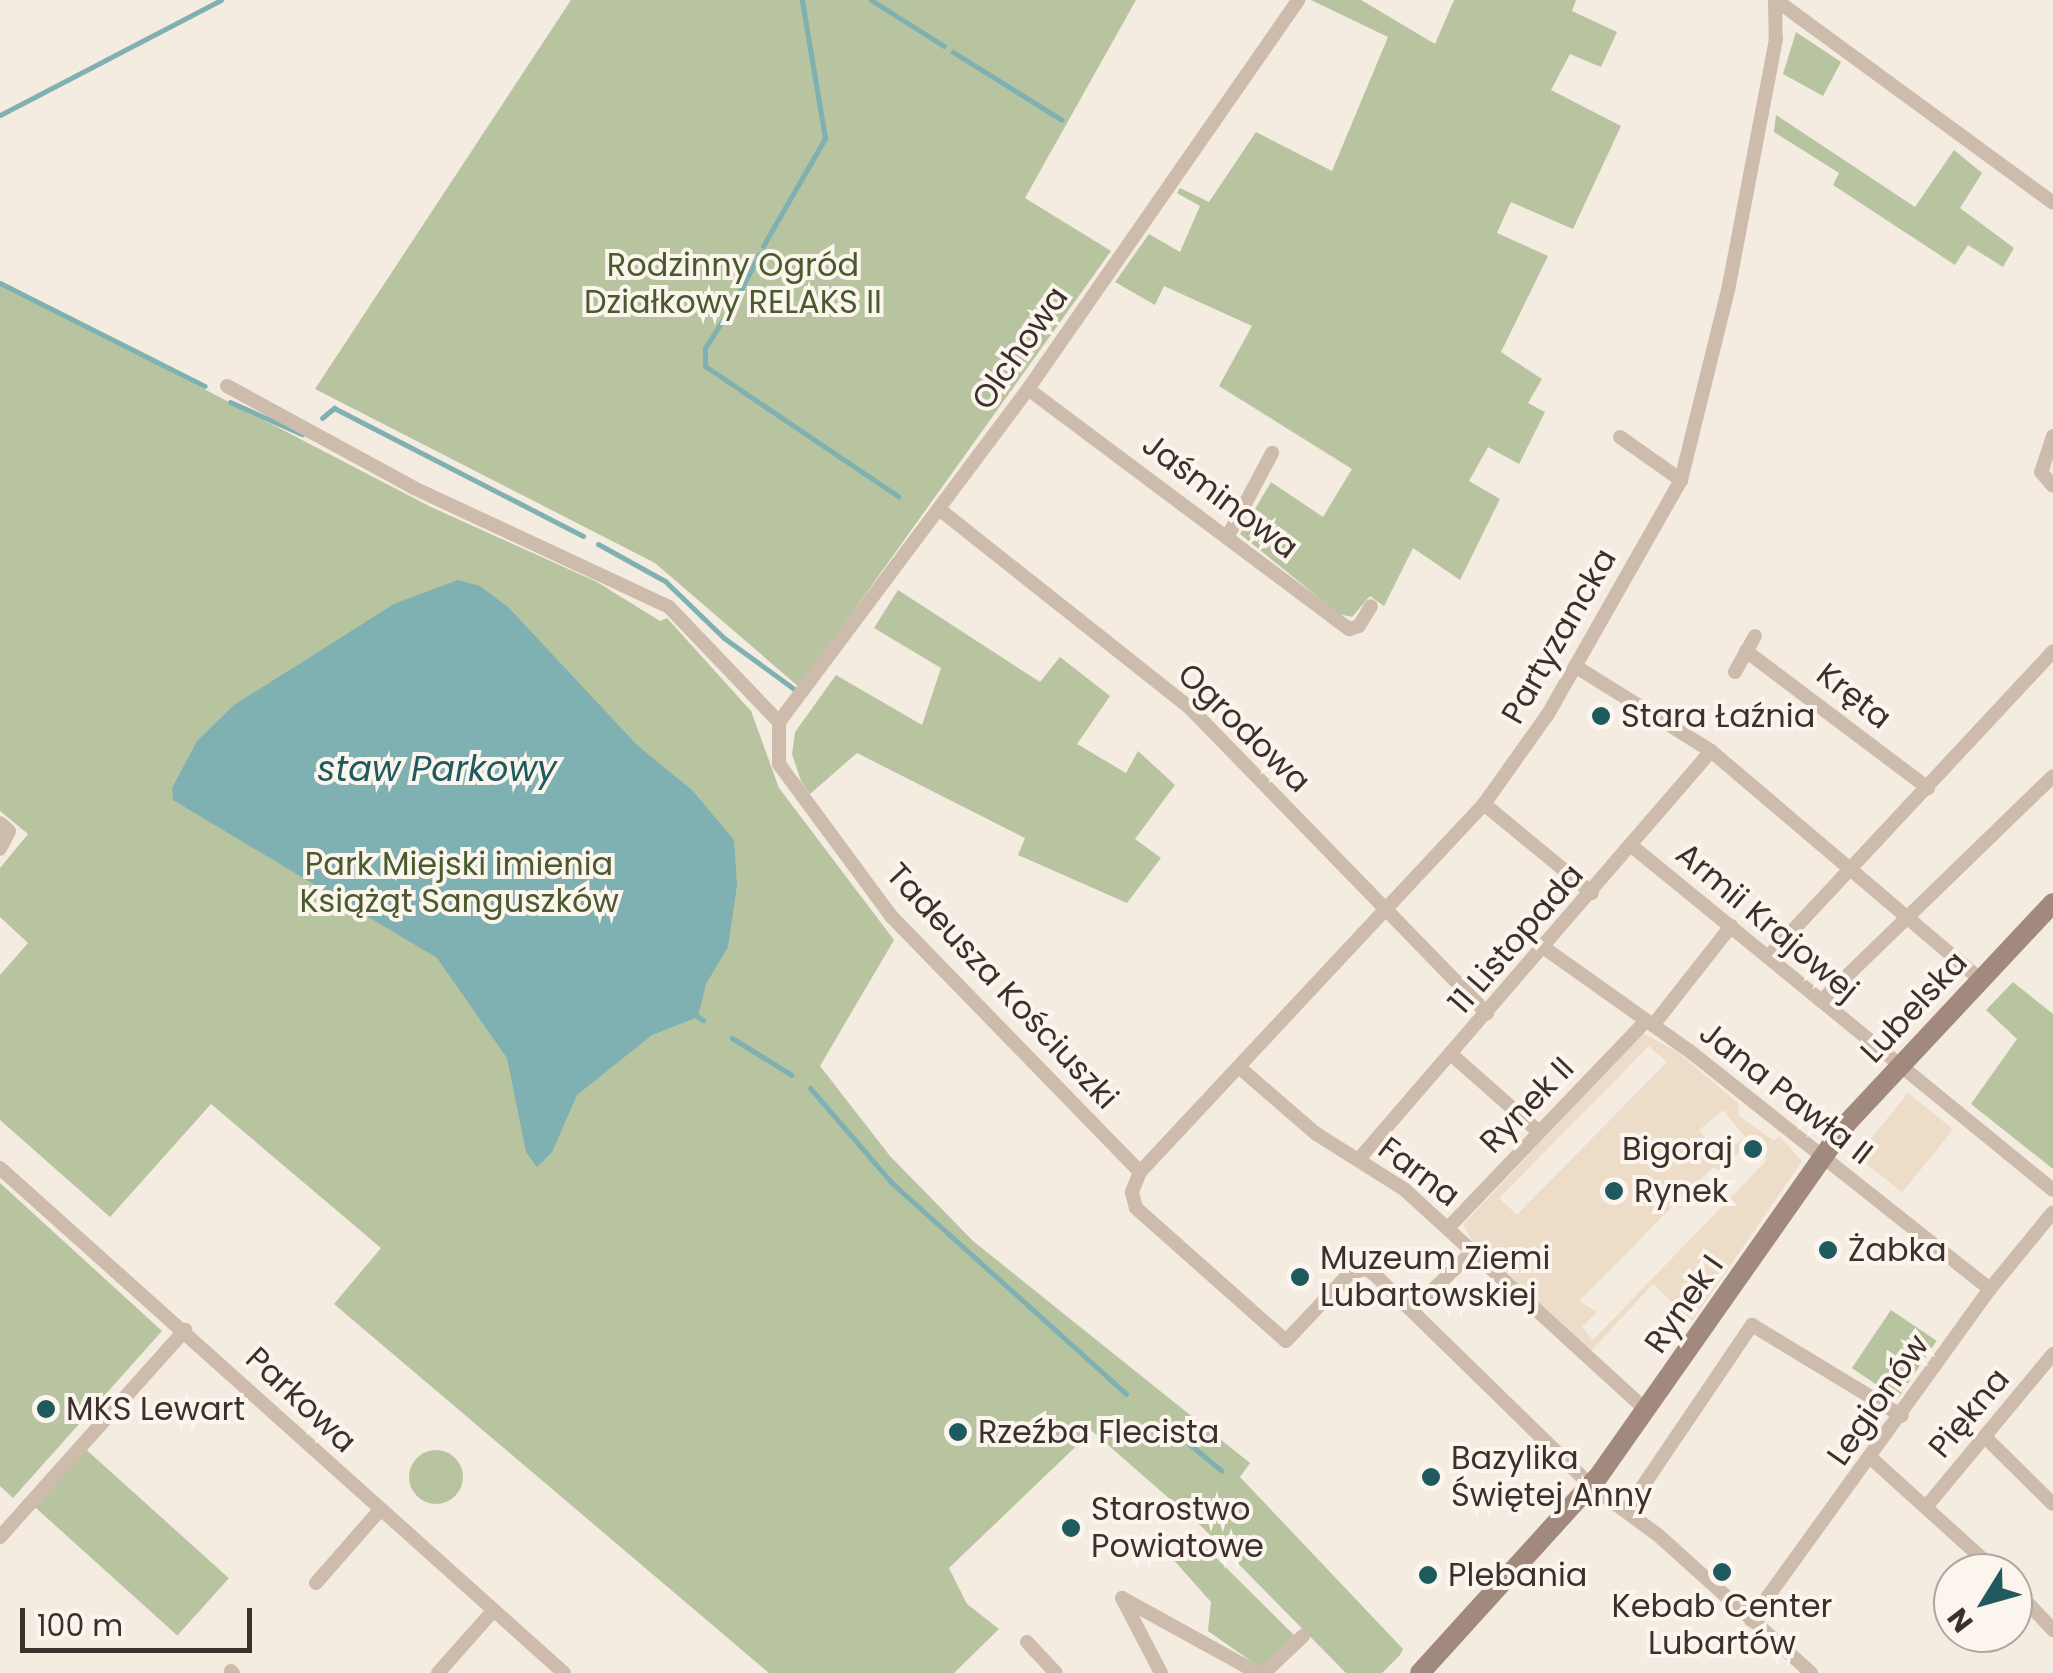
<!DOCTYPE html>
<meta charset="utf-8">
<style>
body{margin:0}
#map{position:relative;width:2053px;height:1673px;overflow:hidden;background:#f4ebe1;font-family:Poppins,sans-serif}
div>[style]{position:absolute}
.green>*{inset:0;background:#b8c4a0;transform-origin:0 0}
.round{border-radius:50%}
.plaza>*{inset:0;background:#ecdcc8;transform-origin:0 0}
.water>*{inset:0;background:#7fb0b2}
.stream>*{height:5px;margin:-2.5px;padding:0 2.5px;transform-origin:2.5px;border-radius:2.5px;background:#7fb0b2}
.street>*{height:14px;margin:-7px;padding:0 7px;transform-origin:7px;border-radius:7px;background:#cdbbac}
.secondary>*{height:20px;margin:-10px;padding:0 10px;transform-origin:10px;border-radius:10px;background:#a18a7d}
.dots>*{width:28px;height:28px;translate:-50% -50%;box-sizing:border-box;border:5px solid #fbf5ee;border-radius:50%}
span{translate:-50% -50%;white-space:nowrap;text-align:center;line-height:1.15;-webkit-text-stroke:8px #fbf5ee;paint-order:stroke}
.park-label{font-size:32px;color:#4a5a2e}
.street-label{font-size:32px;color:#3b302b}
.poi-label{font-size:32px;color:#3b302b}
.left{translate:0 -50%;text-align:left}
.right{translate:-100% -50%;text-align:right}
.water-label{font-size:35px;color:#1f5a5e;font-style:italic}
.north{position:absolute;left:1933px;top:1553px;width:100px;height:100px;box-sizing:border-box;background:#fbf5ee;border:2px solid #aea6a0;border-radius:50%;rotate:233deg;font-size:28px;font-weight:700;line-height:40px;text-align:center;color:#3b302b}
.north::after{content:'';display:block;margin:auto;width:35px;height:45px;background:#1f5a5e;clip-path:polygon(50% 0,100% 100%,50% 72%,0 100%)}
.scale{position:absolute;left:20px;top:1608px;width:232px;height:45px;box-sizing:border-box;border:5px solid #3b302b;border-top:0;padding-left:12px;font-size:30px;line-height:35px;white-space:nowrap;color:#3b302b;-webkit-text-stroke:8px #fbf5ee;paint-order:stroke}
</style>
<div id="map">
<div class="green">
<i style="clip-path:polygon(571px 0,1136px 0,1025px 198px,1111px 251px,799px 687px,655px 563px,315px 389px)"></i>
<i style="clip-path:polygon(1311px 0,1361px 0,1435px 44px,1454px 0,1576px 0,1572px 11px,1617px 32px,1601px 67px,1570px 54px,1551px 90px,1621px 126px,1573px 229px,1511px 202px,1497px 233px,1548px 256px,1501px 352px,1542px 379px,1528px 403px,1545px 412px,1519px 464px,1488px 447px,1469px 481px,1500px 499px,1460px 580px,1413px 548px,1384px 606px,1370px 596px,1352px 617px,1339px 614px,1240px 534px,1271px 482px,1323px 517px,1352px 469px,1219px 386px,1252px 326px,1164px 286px,1155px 305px,1115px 282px,1149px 234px,1180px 252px,1200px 206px,1177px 193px,1180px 188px,1209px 202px,1256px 132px,1332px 171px,1388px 37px)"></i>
<i style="clip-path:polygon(1796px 32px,1841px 62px,1823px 96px,1783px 74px)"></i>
<i style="clip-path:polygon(1776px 115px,1915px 207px,1954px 150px,1982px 173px,1960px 208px,2014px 248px,2003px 267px,1968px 245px,1955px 265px,1833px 185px,1839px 173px,1774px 132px)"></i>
<i style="clip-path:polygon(0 283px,431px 507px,597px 582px,660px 621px,667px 618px,751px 711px,779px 788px,894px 940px,820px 1066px,890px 1156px,973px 1241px,1250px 1463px,1240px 1477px,1403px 1649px,1400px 1655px,1382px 1673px,1346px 1673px,1203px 1528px,1092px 1431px,949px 1568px,967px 1604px,999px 1629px,954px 1673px,769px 1673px,334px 1304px,381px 1248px,211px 1104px,110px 1217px,0 1120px,0 975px,28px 943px,0 917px,0 868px,28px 834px,0 811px)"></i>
<i style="clip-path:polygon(898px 590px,1040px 682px,1060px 657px,1110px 696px,1077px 744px,1126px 773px,1138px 751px,1175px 785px,1135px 839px,1161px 858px,1127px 903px,1018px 855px,1025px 838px,857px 753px,810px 794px,801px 781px,792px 754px,795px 732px,836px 675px,922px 725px,941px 668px,874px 628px)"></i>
<i style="clip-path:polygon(2013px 982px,2053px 1014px,2053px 1169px,1971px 1104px,2017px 1039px,1986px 1010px)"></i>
<i style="clip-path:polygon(0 1183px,162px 1331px,13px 1498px,0 1486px)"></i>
<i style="left:1891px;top:1310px;width:55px;height:70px;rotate:34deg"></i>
<i style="left:81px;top:1445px;width:199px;height:77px;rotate:42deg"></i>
<i class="round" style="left:409px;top:1450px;width:54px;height:54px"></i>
<i style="clip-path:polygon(1194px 1536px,1295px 1636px,1261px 1668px,1208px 1631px,1211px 1602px,1171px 1557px)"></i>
</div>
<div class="plaza">
<i style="clip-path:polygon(evenodd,1642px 1033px,1676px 1051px,1738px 1103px,1739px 1116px,1774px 1141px,1779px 1136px,1802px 1161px,1692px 1321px,1653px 1284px,1591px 1351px,1474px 1243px,1463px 1225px,1642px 1033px,1649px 1046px,1667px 1062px,1517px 1215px,1499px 1198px,1649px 1046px,1642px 1033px,1723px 1110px,1745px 1137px,1720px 1157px,1699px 1130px,1723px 1110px,1642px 1033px,1750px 1142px,1767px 1160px,1593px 1340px,1582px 1327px,1597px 1312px,1579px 1301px,1674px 1205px,1683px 1209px,1678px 1202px,1713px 1167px,1720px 1171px,1750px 1142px)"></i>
<i style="left:1908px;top:1093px;width:58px;height:81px;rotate:39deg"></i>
</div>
<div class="water">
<i style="clip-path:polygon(458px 580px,480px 586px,509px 608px,637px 745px,692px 790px,734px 840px,737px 885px,728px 947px,706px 984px,698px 1017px,652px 1035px,577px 1095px,552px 1152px,537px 1167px,526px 1152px,507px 1058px,437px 958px,173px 800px,172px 788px,197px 741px,234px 705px,394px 604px)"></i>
</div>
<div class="stream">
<i style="left:871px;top:0;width:86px;rotate:32.2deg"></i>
<i style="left:953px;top:52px;width:128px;rotate:32deg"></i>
<i style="left:0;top:115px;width:249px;rotate:-27.5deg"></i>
<i style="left:763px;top:246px;width:125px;rotate:-60.1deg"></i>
<i style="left:825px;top:138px;width:140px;rotate:-99.5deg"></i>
<i style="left:0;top:283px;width:229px;rotate:26.7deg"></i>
<i style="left:740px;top:291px;width:41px;rotate:-62.2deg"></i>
<i style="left:733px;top:304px;width:52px;rotate:122.5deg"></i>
<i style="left:705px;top:348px;width:18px;rotate:90deg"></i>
<i style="left:705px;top:366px;width:233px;rotate:34deg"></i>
<i style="left:230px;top:402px;width:79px;rotate:24deg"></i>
<i style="left:322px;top:418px;width:16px;rotate:-40deg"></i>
<i style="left:334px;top:408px;width:280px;rotate:27.2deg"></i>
<i style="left:598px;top:544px;width:77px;rotate:28.9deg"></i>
<i style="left:665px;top:581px;width:82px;rotate:44deg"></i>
<i style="left:724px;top:638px;width:90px;rotate:36deg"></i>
<i style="left:698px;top:1017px;width:6px;rotate:31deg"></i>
<i style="left:732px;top:1038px;width:70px;rotate:31.7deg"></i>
<i style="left:810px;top:1088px;width:125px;rotate:49.2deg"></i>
<i style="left:892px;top:1183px;width:315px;rotate:42deg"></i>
<i style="left:1170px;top:1428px;width:67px;rotate:39.6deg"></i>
</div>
<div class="street">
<i style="left:1775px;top:0;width:39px;rotate:89deg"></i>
<i style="left:1776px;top:39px;width:251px;rotate:100.8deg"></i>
<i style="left:1729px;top:286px;width:200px;rotate:103.9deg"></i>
<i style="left:1681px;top:480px;width:269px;rotate:119.6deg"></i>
<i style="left:1548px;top:714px;width:110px;rotate:125.4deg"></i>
<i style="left:1484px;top:804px;width:504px;rotate:133.07deg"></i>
<i style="left:1140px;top:1172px;width:22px;rotate:112deg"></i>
<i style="left:1132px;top:1192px;width:16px;rotate:76deg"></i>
<i style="left:1136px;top:1208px;width:200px;rotate:41.6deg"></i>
<i style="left:1286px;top:1341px;width:88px;rotate:-46.8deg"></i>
<i style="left:1346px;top:1277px;width:21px;rotate:-25deg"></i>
<i style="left:1365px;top:1268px;width:11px;rotate:34deg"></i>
<i style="left:1374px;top:1274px;width:303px;rotate:44.3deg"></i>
<i style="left:1591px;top:1486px;width:83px;rotate:36.2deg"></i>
<i style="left:1658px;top:1535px;width:206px;rotate:42deg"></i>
<i style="left:1776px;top:0;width:343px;rotate:36.2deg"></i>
<i style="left:227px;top:386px;width:213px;rotate:28.6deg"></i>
<i style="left:414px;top:488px;width:281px;rotate:25deg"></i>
<i style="left:669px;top:607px;width:159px;rotate:46.3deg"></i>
<i style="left:779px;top:722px;width:42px;rotate:90deg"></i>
<i style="left:779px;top:764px;width:189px;rotate:53.6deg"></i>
<i style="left:891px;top:916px;width:357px;rotate:45.8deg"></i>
<i style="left:1028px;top:389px;width:401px;rotate:36.8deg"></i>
<i style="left:1349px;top:629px;width:10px;rotate:-17deg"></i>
<i style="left:1359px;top:626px;width:23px;rotate:-59deg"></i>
<i style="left:2053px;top:436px;width:38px;rotate:108deg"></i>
<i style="left:2041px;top:472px;width:18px;rotate:49deg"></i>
<i style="left:1620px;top:437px;width:75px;rotate:35.2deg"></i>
<i style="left:939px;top:509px;width:320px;rotate:38.4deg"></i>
<i style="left:1190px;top:708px;width:426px;rotate:45.8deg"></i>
<i style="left:1229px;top:534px;width:92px;rotate:-62deg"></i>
<i style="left:1746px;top:651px;width:228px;rotate:37deg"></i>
<i style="left:1575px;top:666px;width:160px;rotate:32deg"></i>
<i style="left:1711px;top:751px;width:353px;rotate:40.3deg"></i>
<i style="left:1735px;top:672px;width:41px;rotate:-60.9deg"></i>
<i style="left:779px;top:722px;width:416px;rotate:-53.2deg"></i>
<i style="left:1028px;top:389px;width:474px;rotate:-55.2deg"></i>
<i style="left:1484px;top:804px;width:140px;rotate:39.5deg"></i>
<i style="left:0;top:823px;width:12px;rotate:42deg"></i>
<i style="left:9px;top:831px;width:20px;rotate:117deg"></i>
<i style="left:1633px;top:847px;width:542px;rotate:39.24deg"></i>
<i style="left:1543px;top:947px;width:183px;rotate:35.4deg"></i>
<i style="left:1692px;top:1053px;width:380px;rotate:38.4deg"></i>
<i style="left:1768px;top:957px;width:418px;rotate:-47deg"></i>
<i style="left:1821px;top:1001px;width:323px;rotate:-44.1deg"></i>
<i style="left:1654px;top:1024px;width:125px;rotate:-51.8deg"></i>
<i style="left:1452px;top:1055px;width:115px;rotate:41.5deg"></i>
<i style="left:1240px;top:1068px;width:99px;rotate:40.9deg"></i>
<i style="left:1315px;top:1133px;width:105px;rotate:32.2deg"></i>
<i style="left:1404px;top:1189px;width:326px;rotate:42.4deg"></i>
<i style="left:1359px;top:1159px;width:539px;rotate:-49.21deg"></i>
<i style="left:0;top:1168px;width:757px;rotate:41.84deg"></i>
<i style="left:1448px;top:1228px;width:286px;rotate:-46.3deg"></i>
<i style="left:1412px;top:1310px;width:85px;rotate:-44deg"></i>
<i style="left:1986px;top:1438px;width:94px;rotate:44.6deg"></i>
<i style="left:1872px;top:1459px;width:170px;rotate:42.1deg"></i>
<i style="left:1926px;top:1507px;width:199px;rotate:-50.3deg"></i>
<i style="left:1626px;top:1511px;width:225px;rotate:-55.9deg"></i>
<i style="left:1752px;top:1325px;width:175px;rotate:31.2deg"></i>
<i style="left:0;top:1537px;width:278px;rotate:-48.2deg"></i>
<i style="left:316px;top:1583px;width:97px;rotate:-48.8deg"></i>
<i style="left:2013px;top:1587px;width:59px;rotate:47.1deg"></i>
<i style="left:1122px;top:1598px;width:155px;rotate:28.9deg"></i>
<i style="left:1122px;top:1598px;width:85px;rotate:62.5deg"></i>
<i style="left:1751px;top:1620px;width:408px;rotate:-54.2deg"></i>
<i style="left:1990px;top:1289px;width:99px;rotate:-50.7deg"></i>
<i style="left:1027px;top:1642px;width:42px;rotate:46.9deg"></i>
<i style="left:231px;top:1671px;width:3px;rotate:45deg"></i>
<i style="left:438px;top:1673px;width:84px;rotate:-48.4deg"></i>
<i style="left:1264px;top:1673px;width:54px;rotate:-43.5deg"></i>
</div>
<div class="secondary">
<i style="left:1420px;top:1673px;width:265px;rotate:-47.8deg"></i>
<i style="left:1598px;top:1477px;width:433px;rotate:-54.9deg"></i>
<i style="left:1847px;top:1123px;width:301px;rotate:-46.9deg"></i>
</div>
<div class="dots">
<i style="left:1601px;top:716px;background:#1f5a5e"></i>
<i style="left:1753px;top:1149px;background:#1f5a5e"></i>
<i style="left:1614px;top:1191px;background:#1f5a5e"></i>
<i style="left:1828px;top:1250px;background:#1f5a5e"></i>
<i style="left:1300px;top:1277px;background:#1f5a5e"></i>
<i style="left:46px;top:1409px;background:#1f5a5e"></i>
<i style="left:958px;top:1432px;background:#1f5a5e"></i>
<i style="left:1431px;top:1477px;background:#1f5a5e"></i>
<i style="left:1071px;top:1528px;background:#1f5a5e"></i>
<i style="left:1722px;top:1572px;background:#1f5a5e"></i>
<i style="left:1428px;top:1575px;background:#1f5a5e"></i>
</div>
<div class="park-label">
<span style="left:733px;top:284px">Rodzinny Ogród<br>Działkowy RELAKS II</span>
<span style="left:459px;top:883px">Park Miejski imienia<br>Książąt Sanguszków</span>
</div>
<div class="street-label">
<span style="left:1020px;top:348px;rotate:-55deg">Olchowa</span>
<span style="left:1220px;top:496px;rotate:37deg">Jaśminowa</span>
<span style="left:1559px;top:636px;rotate:-60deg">Partyzancka</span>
<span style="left:1854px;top:696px;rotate:38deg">Kręta</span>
<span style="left:1244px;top:728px;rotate:44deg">Ogrodowa</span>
<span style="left:1767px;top:922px;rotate:40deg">Armii Krajowej</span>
<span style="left:1516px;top:939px;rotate:-49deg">11 Listopada</span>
<span style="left:1002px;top:986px;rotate:47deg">Tadeusza Kościuszki</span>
<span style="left:1914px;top:1007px;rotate:-47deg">Lubelska</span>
<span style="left:1786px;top:1093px;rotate:38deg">Jana Pawła II</span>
<span style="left:1527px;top:1105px;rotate:-46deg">Rynek II</span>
<span style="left:1419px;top:1172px;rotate:37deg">Farna</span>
<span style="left:1684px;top:1304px;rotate:-55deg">Rynek I</span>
<span style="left:301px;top:1400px;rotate:43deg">Parkowa</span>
<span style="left:1878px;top:1400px;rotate:-55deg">Legionów</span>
<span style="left:1969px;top:1413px;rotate:-50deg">Piękna</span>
</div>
<div class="poi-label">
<span class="left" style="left:1621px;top:716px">Stara Łaźnia</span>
<span class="right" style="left:1733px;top:1149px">Bigoraj</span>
<span class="left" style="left:1634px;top:1191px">Rynek</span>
<span class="left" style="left:1848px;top:1250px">Żabka</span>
<span class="left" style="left:1320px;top:1277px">Muzeum Ziemi<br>Lubartowskiej</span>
<span class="left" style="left:66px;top:1409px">MKS Lewart</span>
<span class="left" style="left:978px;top:1432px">Rzeźba Flecista</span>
<span class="left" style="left:1451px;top:1477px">Bazylika<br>Świętej Anny</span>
<span class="left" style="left:1091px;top:1528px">Starostwo<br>Powiatowe</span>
<span class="left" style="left:1448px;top:1575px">Plebania</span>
<span style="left:1722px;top:1625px">Kebab Center<br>Lubartów</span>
</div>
<div class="water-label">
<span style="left:437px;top:769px">staw Parkowy</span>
</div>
<div class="north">N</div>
<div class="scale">100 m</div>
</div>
